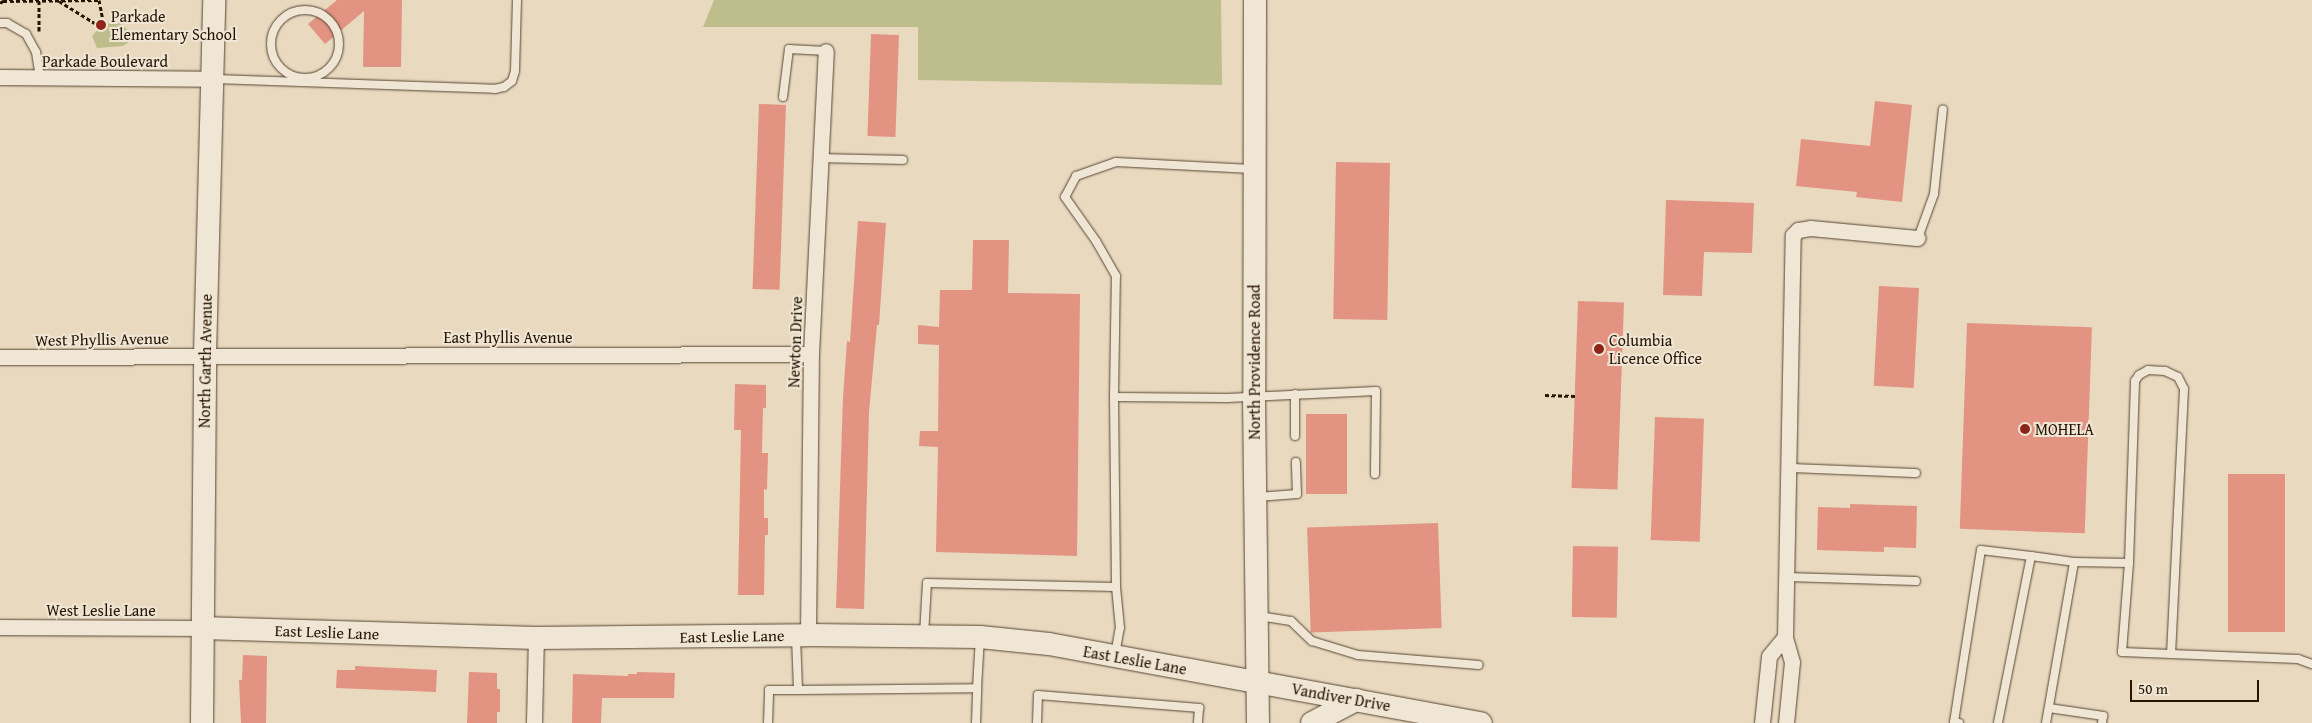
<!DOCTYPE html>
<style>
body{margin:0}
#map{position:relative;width:2312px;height:723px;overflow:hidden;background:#e8d9bf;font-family:"Gentium Book Plus",serif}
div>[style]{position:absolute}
.green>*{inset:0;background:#bebd8c}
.building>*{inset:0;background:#e29382;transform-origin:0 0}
.path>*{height:3px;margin-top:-1.5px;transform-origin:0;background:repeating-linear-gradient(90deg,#271400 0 4px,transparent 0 6.5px)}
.roads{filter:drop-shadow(0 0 1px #574530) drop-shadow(0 0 1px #574530)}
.lane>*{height:8px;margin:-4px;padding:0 4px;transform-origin:4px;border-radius:4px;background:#f0e6d5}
.lane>.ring{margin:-4px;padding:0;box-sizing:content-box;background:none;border:8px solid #f0e6d5;border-radius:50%}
.street>*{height:15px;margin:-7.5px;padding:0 7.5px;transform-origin:7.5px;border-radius:7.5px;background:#f0e6d5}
.secondary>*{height:22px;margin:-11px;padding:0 11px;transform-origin:11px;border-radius:11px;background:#f0e6d5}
.dots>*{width:14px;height:14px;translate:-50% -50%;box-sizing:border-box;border:2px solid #f0e6d5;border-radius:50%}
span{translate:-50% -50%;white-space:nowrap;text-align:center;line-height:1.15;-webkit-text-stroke:4px #f0e6d5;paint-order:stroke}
.poi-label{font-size:16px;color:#271400}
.left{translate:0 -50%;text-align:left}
.street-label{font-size:16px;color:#271400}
.scale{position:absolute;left:2130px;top:680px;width:129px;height:22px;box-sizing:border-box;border:2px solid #271400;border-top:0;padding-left:6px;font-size:15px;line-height:18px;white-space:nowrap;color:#271400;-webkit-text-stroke:4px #f0e6d5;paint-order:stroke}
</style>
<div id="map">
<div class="green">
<i style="clip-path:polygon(714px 0,1221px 0,1222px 85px,918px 80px,918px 27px,703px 27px)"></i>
<i style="clip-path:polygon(109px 23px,119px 23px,126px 28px,132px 40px,123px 46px,97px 48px,92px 36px,99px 28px)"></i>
</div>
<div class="building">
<i style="clip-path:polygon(337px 0,402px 0,401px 67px,363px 67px,364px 11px,325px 44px,308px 24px)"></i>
<i style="left:871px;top:34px;width:28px;height:102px;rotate:2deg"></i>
<i style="clip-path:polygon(1875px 101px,1912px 105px,1902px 202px,1856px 197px,1857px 192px,1796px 186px,1801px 139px,1870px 146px)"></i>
<i style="left:759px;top:104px;width:27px;height:185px;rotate:2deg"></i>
<i style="left:1336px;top:162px;width:54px;height:157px;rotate:1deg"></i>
<i style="clip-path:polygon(1666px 200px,1754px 203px,1752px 253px,1704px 252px,1702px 296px,1663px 295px)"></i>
<i style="clip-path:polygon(858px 221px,886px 223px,879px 325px,877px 325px,869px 412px,864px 609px,836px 608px,843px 398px,847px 341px,850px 342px)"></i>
<i style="clip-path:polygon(973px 240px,1009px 240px,1008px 293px,1080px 294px,1077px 556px,936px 552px,938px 447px,919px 446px,920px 431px,938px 431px,939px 345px,918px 344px,918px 325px,939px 327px,940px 290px,972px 290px)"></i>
<i style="left:1879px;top:286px;width:40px;height:100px;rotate:3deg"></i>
<i style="left:1578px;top:301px;width:46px;height:187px;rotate:2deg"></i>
<i style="left:1967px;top:323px;width:125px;height:206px;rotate:2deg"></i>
<i style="clip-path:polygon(735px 384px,766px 385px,766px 408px,763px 408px,762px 453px,768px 453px,767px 490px,764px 489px,764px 518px,768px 518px,768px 535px,765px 535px,764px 595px,738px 595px,741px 430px,734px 430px)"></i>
<i style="left:1306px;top:414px;width:41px;height:80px"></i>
<i style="left:1655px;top:417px;width:49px;height:123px;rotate:2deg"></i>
<i style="left:2228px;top:474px;width:57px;height:158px"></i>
<i style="clip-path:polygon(1850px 504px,1917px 506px,1916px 548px,1884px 547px,1884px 552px,1817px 550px,1818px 507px,1850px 508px)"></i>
<i style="left:1438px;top:523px;width:105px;height:131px;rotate:88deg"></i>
<i style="left:1573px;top:546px;width:45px;height:71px;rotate:1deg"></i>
<i style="clip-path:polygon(243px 655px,267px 656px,266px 723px,241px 723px,239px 680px,242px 680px)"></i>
<i style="clip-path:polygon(355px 666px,437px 670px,436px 692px,336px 688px,337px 670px,355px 670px)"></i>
<i style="clip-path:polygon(469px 672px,497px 673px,497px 689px,500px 689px,500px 712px,497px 712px,497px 723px,467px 723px)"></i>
<i style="clip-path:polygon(637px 672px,675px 673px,674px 698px,602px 698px,601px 723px,572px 723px,573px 674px,628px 676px,628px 674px,637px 674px)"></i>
</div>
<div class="path">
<i style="left:99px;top:0;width:25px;rotate:79deg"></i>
<i style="left:39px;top:1px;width:30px;rotate:90deg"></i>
<i style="left:59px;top:1px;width:49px;rotate:31.8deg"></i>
<i style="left:0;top:3px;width:4px;rotate:-34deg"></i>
<i style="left:3px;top:1px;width:96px;rotate:-0.6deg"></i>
<i style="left:1545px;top:395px;width:30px;rotate:2deg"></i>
</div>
<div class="roads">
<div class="lane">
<i class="ring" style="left:271px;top:10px;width:60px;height:60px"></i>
<i style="left:0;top:23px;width:7px"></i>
<i style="left:7px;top:23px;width:22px;rotate:30deg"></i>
<i style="left:26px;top:34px;width:21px;rotate:61deg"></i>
<i style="left:36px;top:52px;width:26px;rotate:81deg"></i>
<i style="left:215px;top:79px;width:280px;rotate:2deg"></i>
<i style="left:495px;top:89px;width:9px;rotate:-13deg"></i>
<i style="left:504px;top:87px;width:10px;rotate:-37deg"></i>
<i style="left:512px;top:81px;width:10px;rotate:-73deg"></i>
<i style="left:515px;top:71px;width:71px;rotate:-88.4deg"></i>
<i style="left:783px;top:97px;width:48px;rotate:-82.9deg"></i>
<i style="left:789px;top:49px;width:37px;rotate:3deg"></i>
<i style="left:821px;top:158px;width:82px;rotate:1.4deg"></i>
<i style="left:1918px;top:238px;width:47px;rotate:-70deg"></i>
<i style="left:1934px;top:194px;width:85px;rotate:-84deg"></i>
<i style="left:2148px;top:370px;width:17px;rotate:3deg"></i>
<i style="left:2165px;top:371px;width:14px;rotate:25deg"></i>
<i style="left:2178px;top:377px;width:13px;rotate:63deg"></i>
<i style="left:2184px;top:389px;width:265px;rotate:92.8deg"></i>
<i style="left:2171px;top:654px;width:49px;rotate:-177.7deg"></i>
<i style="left:2122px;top:652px;width:89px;rotate:-85.5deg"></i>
<i style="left:2129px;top:563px;width:182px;rotate:-88.1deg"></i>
<i style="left:2135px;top:381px;width:7px;rotate:-56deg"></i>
<i style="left:2139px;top:375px;width:10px;rotate:-29deg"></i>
<i style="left:1295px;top:394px;width:42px;rotate:90deg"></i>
<i style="left:1114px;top:397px;width:113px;rotate:0.5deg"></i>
<i style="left:1227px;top:398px;width:149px;rotate:-2.7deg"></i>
<i style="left:1376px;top:391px;width:83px;rotate:90.7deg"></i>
<i style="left:1790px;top:468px;width:126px;rotate:2.3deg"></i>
<i style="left:1257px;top:497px;width:40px;rotate:-4.3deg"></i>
<i style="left:1297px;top:494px;width:32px;rotate:-92deg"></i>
<i style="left:2031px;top:556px;width:43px;rotate:7.9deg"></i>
<i style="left:1787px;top:577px;width:129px;rotate:1.8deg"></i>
<i style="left:1259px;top:616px;width:32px;rotate:9deg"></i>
<i style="left:1291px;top:621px;width:29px;rotate:44deg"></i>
<i style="left:1312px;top:641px;width:48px;rotate:16.9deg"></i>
<i style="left:1358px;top:655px;width:121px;rotate:4.7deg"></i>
<i style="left:924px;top:635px;width:52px;rotate:-86.7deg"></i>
<i style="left:927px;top:583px;width:189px;rotate:1.2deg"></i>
<i style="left:1116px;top:587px;width:190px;rotate:-90.6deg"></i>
<i style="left:1114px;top:397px;width:121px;rotate:-89.1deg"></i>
<i style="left:1116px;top:276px;width:40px;rotate:-119.7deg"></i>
<i style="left:1096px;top:241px;width:54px;rotate:-125.2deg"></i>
<i style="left:1065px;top:197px;width:24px;rotate:-62deg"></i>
<i style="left:1076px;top:176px;width:42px;rotate:-19.3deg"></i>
<i style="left:1116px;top:162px;width:136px;rotate:2.9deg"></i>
<i style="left:796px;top:637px;width:53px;rotate:87.8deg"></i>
<i style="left:798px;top:690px;width:179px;rotate:-0.6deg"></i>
<i style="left:977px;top:688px;width:50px;rotate:-86.6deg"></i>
<i style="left:2171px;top:654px;width:127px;rotate:2.3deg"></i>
<i style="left:2298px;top:659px;width:15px;rotate:20deg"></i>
<i style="left:1115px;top:655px;width:27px;rotate:-80deg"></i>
<i style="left:1120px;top:628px;width:41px;rotate:-95.6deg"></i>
<i style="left:2049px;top:708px;width:55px;rotate:8.4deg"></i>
<i style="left:2103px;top:716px;width:7px;rotate:98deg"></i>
<i style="left:768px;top:723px;width:33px;rotate:-88deg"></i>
<i style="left:769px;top:690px;width:29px"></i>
<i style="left:976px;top:723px;width:35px;rotate:-88deg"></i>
<i style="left:1037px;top:723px;width:28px;rotate:-88deg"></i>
<i style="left:1038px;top:695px;width:162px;rotate:4.6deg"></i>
<i style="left:1199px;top:708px;width:15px;rotate:94deg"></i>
<i style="left:1959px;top:723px;width:5px;rotate:-169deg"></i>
<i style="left:1954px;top:722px;width:174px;rotate:-81.1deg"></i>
<i style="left:1981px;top:550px;width:50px;rotate:6.8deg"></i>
<i style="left:2031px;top:556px;width:170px;rotate:101.2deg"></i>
<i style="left:2046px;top:723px;width:163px;rotate:-80.1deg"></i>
<i style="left:2074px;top:562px;width:55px;rotate:1deg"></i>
</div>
<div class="street">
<i style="left:0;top:77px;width:211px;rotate:0.5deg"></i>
<i style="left:0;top:357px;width:811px;rotate:-0.21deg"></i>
<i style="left:0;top:627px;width:202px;rotate:0.3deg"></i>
<i style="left:808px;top:635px;width:281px;rotate:-89.4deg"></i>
<i style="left:811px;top:354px;width:303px;rotate:-87.2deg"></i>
<i style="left:534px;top:723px;width:85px;rotate:-88.7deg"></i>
<i style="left:1762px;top:723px;width:67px;rotate:-84deg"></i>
<i style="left:1769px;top:656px;width:25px;rotate:-50deg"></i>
<i style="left:1786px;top:723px;width:61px;rotate:-84.4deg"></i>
<i style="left:1792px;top:662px;width:26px;rotate:-106deg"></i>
<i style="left:1785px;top:637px;width:402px;rotate:-88.9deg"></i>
<i style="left:1793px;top:235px;width:7px;rotate:-45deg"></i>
<i style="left:1798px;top:230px;width:12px;rotate:-9deg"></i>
<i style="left:1810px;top:228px;width:108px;rotate:5.3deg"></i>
</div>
<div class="secondary">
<i style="left:1255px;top:0;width:397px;rotate:90.1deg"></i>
<i style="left:1254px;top:397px;width:326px;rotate:89.3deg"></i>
<i style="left:202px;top:628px;width:334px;rotate:1.7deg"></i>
<i style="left:536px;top:638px;width:272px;rotate:-0.6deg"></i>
<i style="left:808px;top:635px;width:172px;rotate:0.7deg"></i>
<i style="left:980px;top:637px;width:69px;rotate:5.8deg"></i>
<i style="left:1049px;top:644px;width:439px;rotate:10.4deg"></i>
<i style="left:202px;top:723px;width:368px;rotate:-89.5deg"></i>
<i style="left:205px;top:355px;width:355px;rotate:-88.5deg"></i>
<i style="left:1312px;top:723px;width:50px;rotate:-27.6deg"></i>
</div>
</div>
<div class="dots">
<i style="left:101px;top:25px;background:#8f2418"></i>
<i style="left:1599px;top:349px;background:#8f2418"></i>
<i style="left:2025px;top:429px;background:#8f2418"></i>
</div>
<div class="poi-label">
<span class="left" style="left:111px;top:25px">Parkade<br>Elementary School</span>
<span class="left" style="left:1609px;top:349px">Columbia<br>Licence Office</span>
<span class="left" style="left:2035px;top:429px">MOHELA</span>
</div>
<div class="street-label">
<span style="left:105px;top:61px">Parkade Boulevard</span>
<span style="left:508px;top:337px">East Phyllis Avenue</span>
<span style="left:102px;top:339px;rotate:-1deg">West Phyllis Avenue</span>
<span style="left:795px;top:342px;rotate:-88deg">Newton Drive</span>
<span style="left:205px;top:361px;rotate:-89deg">North Garth Avenue</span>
<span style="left:1254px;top:362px;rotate:-90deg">North Providence Road</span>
<span style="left:101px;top:610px">West Leslie Lane</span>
<span style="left:327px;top:632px;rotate:2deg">East Leslie Lane</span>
<span style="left:732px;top:636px;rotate:-1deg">East Leslie Lane</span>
<span style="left:1135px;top:660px;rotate:10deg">East Leslie Lane</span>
<span style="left:1341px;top:697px;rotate:10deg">Vandiver Drive</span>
</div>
<div class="scale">50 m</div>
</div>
